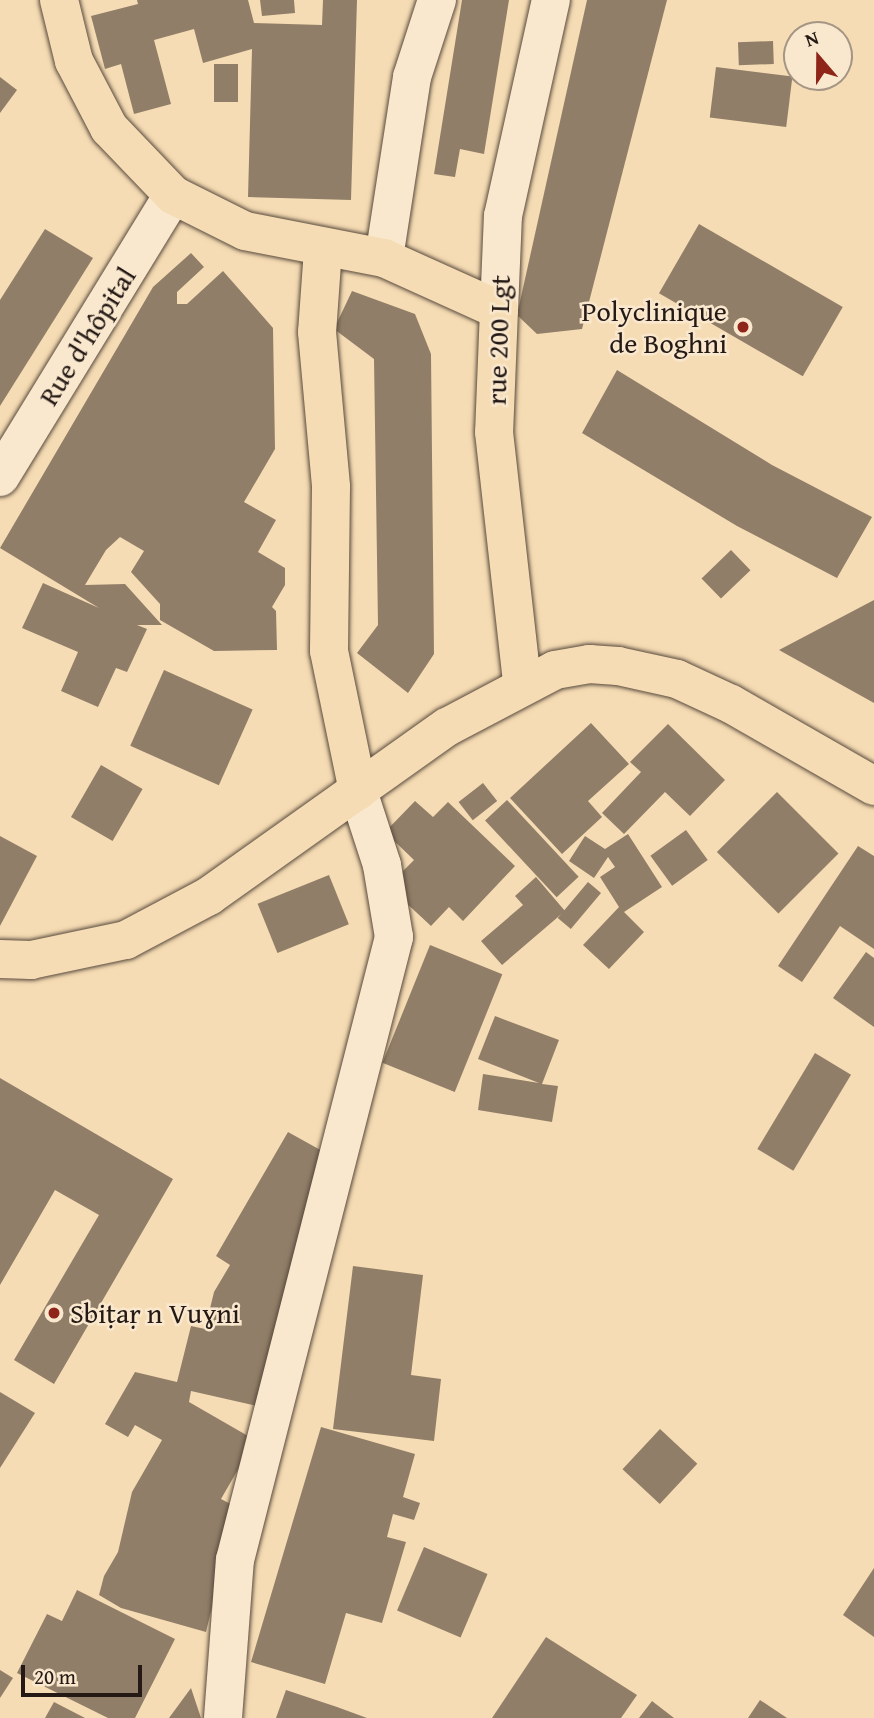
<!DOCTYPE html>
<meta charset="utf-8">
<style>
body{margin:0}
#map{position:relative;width:874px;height:1718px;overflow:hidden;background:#f6dcb4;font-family:"Gentium Book Plus",serif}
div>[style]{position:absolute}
.building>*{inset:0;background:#917e68;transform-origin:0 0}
.roads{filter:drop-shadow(0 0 2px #584a3d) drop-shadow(0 0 2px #584a3d)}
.minor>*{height:38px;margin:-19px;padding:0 19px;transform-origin:19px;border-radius:19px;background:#f9e8ce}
.major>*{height:38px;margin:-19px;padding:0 19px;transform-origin:19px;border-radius:19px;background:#f6dcb4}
.dots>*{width:19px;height:19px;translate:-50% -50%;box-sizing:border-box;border:4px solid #f9e8ce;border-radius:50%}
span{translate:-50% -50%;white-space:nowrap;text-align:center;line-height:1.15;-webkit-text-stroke:5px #f9e8ce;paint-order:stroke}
.poi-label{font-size:28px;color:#241915}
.right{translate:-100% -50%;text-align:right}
.left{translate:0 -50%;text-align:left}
.street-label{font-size:28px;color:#241915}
.north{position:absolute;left:783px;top:21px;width:70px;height:70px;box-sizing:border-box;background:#f9e8ce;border:2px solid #a49584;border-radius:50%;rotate:340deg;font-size:19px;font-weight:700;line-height:28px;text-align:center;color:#241915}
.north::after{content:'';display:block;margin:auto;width:24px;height:32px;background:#8f2418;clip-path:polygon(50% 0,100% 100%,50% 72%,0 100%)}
.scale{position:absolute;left:21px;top:1665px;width:121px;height:32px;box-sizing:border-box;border:4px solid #241915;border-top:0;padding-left:9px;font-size:21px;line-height:24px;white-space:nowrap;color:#241915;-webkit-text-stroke:5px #f9e8ce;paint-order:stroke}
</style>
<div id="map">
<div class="building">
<i style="clip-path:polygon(137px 0,248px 0,254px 23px,322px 25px,323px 0,357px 0,351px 200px,248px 197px,252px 49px,203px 63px,194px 29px,154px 40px,171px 104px,134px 114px,121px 64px,105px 69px,91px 16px,138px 4px)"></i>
<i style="clip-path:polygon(260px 0,294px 0,295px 13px,262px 16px)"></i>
<i style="clip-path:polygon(462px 0,509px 0,484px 154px,460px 149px,455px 177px,434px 174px)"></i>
<i style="clip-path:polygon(587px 0,667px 0,582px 329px,537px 334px,517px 315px)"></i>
<i style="left:773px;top:41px;width:23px;height:35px;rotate:88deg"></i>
<i style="left:214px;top:64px;width:24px;height:38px"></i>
<i style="left:716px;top:67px;width:77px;height:51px;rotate:7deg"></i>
<i style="clip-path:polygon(0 77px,17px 90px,0 113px)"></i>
<i style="left:699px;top:224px;width:166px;height:80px;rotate:30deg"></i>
<i style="clip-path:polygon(45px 229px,93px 258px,0 406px,0 300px)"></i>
<i style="clip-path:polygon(191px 253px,204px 267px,177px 292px,177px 304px,187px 304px,223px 271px,273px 328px,275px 449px,244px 502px,276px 520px,258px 552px,285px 568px,285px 585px,272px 607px,276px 611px,277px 650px,214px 651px,160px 620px,160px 604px,131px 572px,144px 551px,120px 537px,106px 550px,85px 585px,125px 584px,162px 625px,137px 625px,147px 629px,127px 672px,116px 668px,98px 707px,61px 691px,78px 652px,22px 628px,43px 583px,99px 608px,0 548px,153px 287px)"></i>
<i style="clip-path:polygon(352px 291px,415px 314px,431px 354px,434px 654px,408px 693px,357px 653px,378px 625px,374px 359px,334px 329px)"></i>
<i style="clip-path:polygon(617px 370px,772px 465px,872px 517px,837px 578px,737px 526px,582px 433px)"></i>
<i style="left:731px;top:550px;width:28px;height:41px;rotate:46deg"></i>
<i style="clip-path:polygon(874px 600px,874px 703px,779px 650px)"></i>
<i style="left:164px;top:670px;width:97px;height:83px;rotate:24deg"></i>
<i style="clip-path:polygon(591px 723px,629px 764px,588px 801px,602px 817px,562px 854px,510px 798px)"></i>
<i style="clip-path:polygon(668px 724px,725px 780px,690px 816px,665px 792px,624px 834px,602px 813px,641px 772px,630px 762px)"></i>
<i style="left:101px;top:765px;width:48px;height:60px;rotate:30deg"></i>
<i style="left:483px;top:783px;width:23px;height:31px;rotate:52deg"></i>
<i style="left:777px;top:792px;width:87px;height:85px;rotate:45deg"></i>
<i style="left:507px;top:800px;width:105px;height:30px;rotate:47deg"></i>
<i style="clip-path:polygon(415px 801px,433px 817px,448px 802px,515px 866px,463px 921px,449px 907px,431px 926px,388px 886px,414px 860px,385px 832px)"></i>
<i style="left:686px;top:830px;width:37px;height:44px;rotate:54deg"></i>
<i style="clip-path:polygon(628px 834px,662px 887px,624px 912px,644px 932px,609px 969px,583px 945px,619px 907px,600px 877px,615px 867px,608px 857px,594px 878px,569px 861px,585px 836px,605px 849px)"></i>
<i style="clip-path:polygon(0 836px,37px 856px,0 926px)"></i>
<i style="clip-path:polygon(858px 846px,874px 856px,874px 949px,840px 926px,802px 982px,778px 966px)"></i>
<i style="left:329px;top:875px;width:53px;height:77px;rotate:68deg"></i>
<i style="clip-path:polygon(536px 877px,565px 911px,502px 965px,481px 941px,523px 905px,515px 896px)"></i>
<i style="left:588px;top:882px;width:17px;height:47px;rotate:40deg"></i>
<i style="left:430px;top:945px;width:78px;height:127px;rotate:22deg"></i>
<i style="clip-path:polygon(866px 952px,874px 958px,874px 1027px,833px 998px)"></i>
<i style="clip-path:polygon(495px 1016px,559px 1040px,542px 1084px,558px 1086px,552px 1122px,478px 1110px,483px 1074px,539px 1083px,478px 1059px)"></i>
<i style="left:815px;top:1053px;width:42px;height:112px;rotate:31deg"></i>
<i style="clip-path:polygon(0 1078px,173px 1179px,54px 1384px,14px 1360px,99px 1215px,55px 1190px,0 1285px)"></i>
<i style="clip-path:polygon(288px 1132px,324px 1152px,261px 1407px,191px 1391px,189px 1402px,255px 1440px,221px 1499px,236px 1507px,206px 1632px,121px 1608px,99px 1595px,104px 1576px,118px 1552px,132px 1492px,162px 1440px,135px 1425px,128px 1437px,105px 1424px,135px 1372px,177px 1382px,191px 1326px,205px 1329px,214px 1292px,230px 1265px,216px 1256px)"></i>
<i style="clip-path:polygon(353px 1266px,423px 1275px,411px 1375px,441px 1379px,434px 1441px,333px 1429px)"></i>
<i style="clip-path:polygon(0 1392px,35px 1413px,0 1468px)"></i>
<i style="clip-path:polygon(321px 1427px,415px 1454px,403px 1497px,420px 1503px,414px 1520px,393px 1514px,387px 1537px,406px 1542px,382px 1623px,346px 1613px,325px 1684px,251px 1662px)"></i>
<i style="left:660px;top:1429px;width:51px;height:55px;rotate:43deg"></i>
<i style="left:424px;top:1547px;width:69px;height:69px;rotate:23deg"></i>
<i style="clip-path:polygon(874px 1568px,874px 1637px,843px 1615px)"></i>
<i style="clip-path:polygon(77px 1590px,175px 1639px,135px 1718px,108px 1718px,17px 1673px,47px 1614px,62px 1621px)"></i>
<i style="clip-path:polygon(546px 1637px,637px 1695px,621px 1718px,492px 1718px)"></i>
<i style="clip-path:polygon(0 1670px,13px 1678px,0 1698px)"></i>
<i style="clip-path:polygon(191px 1688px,201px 1718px,169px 1718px)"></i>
<i style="clip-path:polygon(286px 1690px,337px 1707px,367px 1718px,276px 1718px)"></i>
<i style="clip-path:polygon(760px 1700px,787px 1718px,748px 1718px)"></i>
<i style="clip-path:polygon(652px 1701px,674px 1718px,639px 1718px)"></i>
<i style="clip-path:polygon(54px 1702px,85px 1718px,45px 1718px)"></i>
</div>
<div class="roads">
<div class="minor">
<i style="left:384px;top:258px;width:183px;rotate:-81.2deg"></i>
<i style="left:412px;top:77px;width:81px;rotate:-72deg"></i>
<i style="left:499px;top:310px;width:94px;rotate:-87.6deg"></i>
<i style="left:503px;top:216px;width:221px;rotate:-77.5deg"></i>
<i style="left:0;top:477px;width:331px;rotate:-58.5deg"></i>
<i style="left:223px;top:1718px;width:158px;rotate:-85.7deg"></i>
<i style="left:235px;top:1560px;width:643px;rotate:-75.68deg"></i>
<i style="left:394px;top:937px;width:73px;rotate:-99.5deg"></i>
<i style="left:382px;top:865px;width:78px;rotate:-108deg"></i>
</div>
<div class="major">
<i style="left:59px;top:0;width:63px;rotate:76.2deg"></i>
<i style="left:74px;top:61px;width:76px;rotate:62.4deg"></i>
<i style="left:109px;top:128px;width:93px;rotate:46.3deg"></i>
<i style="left:173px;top:195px;width:80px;rotate:26.6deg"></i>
<i style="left:245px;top:231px;width:142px;rotate:11deg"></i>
<i style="left:384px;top:258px;width:126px;rotate:24.3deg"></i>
<i style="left:499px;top:310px;width:122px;rotate:92.3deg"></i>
<i style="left:494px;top:432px;width:253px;rotate:83.6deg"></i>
<i style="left:323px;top:249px;width:83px;rotate:94.1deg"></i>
<i style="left:317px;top:332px;width:156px;rotate:84.8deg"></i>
<i style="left:331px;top:487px;width:164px;rotate:90.7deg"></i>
<i style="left:329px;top:651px;width:143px;rotate:78.3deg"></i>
<i style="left:0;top:959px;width:31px;rotate:2deg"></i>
<i style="left:31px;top:960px;width:97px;rotate:-11.9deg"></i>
<i style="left:126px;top:940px;width:94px;rotate:-27.9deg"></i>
<i style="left:209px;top:896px;width:292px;rotate:-35.4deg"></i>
<i style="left:447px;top:727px;width:122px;rotate:-27.8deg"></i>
<i style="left:555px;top:670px;width:35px;rotate:-10deg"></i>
<i style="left:589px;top:664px;width:29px;rotate:4deg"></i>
<i style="left:618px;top:666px;width:60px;rotate:12.4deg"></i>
<i style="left:677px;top:679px;width:60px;rotate:24.8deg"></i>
<i style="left:731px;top:704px;width:165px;rotate:29.8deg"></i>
</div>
</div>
<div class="dots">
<i style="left:743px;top:327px;background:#8f2418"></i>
<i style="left:54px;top:1313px;background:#8f2418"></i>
</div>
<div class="poi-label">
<span class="right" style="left:727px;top:327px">Polyclinique<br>de Boghni</span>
<span class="left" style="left:70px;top:1313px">Sbiṭaṛ n Vuɣni</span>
</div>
<div class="street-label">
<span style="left:87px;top:336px;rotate:-58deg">Rue d'hôpital</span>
<span style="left:498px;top:340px;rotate:-88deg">rue 200 Lgt</span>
</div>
<div class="north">N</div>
<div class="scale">20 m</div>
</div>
